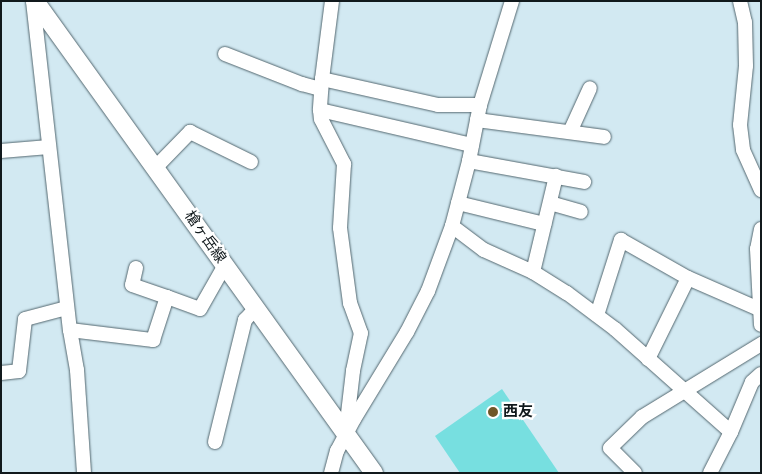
<!DOCTYPE html>
<meta charset="utf-8">
<style>
body{margin:0}
#map{position:relative;width:762px;height:474px;overflow:hidden;background:#d2e9f2;font-family:Roboto,"Noto Sans JP",sans-serif}
div>[style]{position:absolute}
.building>*{inset:0;background:#77dfe0}
.roads{filter:drop-shadow(0 0 1px #53676f) drop-shadow(0 0 1px #53676f)}
.minor>*{height:14px;margin:-7px;padding:0 7px;transform-origin:7px;border-radius:7px;background:#fff}
.major>*{height:18px;margin:-9px;padding:0 9px;transform-origin:9px;border-radius:9px;background:#fff}
.dots>*{width:14px;height:14px;translate:-50% -50%;box-sizing:border-box;border:2px solid #fff;border-radius:50%}
span{translate:-50% -50%;white-space:nowrap;text-align:center;line-height:1.15;-webkit-text-stroke:4.5px #fff;paint-order:stroke}
.street-label{font-size:15px;color:#11191c}
.poi-label{font-size:15px;color:#11191c;font-weight:700}
.left{translate:0 -50%;text-align:left}
.frame{position:absolute;inset:0;border:2px solid #11191c;pointer-events:none}
</style>
<div id="map">
<div class="building">
<i style="clip-path:polygon(502px 389px,559px 473px,460px 473px,435px 436px)"></i>
</div>
<div class="roads">
<div class="minor">
<i style="left:33px;top:1px;width:331px;rotate:83.6deg"></i>
<i style="left:70px;top:330px;width:41px;rotate:80.1deg"></i>
<i style="left:77px;top:370px;width:103px;rotate:86.1deg"></i>
<i style="left:332px;top:1px;width:79px;rotate:97.3deg"></i>
<i style="left:322px;top:79px;width:119px;rotate:12.6deg"></i>
<i style="left:438px;top:105px;width:42px"></i>
<i style="left:740px;top:1px;width:22px;rotate:77deg"></i>
<i style="left:745px;top:22px;width:44px;rotate:88.7deg"></i>
<i style="left:746px;top:66px;width:59px;rotate:95.8deg"></i>
<i style="left:740px;top:125px;width:25px;rotate:83deg"></i>
<i style="left:743px;top:150px;width:44px;rotate:65.8deg"></i>
<i style="left:225px;top:54px;width:83px;rotate:21.3deg"></i>
<i style="left:302px;top:84px;width:20px;rotate:15deg"></i>
<i style="left:322px;top:79px;width:31px;rotate:94deg"></i>
<i style="left:320px;top:110px;width:156px;rotate:13deg"></i>
<i style="left:320px;top:110px;width:9px;rotate:84deg"></i>
<i style="left:321px;top:119px;width:51px;rotate:62.9deg"></i>
<i style="left:344px;top:164px;width:64px;rotate:93.6deg"></i>
<i style="left:340px;top:228px;width:76px;rotate:82.4deg"></i>
<i style="left:350px;top:303px;width:32px;rotate:70deg"></i>
<i style="left:361px;top:333px;width:39px;rotate:102deg"></i>
<i style="left:353px;top:371px;width:60px;rotate:96.7deg"></i>
<i style="left:477px;top:120px;width:128px;rotate:7.6deg"></i>
<i style="left:570px;top:132px;width:48px;rotate:-65.6deg"></i>
<i style="left:1px;top:151px;width:48px;rotate:-4.8deg"></i>
<i style="left:469px;top:161px;width:117px;rotate:10.3deg"></i>
<i style="left:156px;top:167px;width:49px;rotate:-45.8deg"></i>
<i style="left:190px;top:132px;width:68px;rotate:26.2deg"></i>
<i style="left:458px;top:203px;width:89px;rotate:13.7deg"></i>
<i style="left:550px;top:203px;width:32px;rotate:16deg"></i>
<i style="left:452px;top:226px;width:40px;rotate:37deg"></i>
<i style="left:484px;top:250px;width:54px;rotate:24.2deg"></i>
<i style="left:533px;top:272px;width:40px;rotate:32deg"></i>
<i style="left:567px;top:293px;width:60px;rotate:36.9deg"></i>
<i style="left:615px;top:329px;width:155px;rotate:41.6deg"></i>
<i style="left:761px;top:229px;width:20px;rotate:101deg"></i>
<i style="left:757px;top:249px;width:76px;rotate:87deg"></i>
<i style="left:136px;top:268px;width:17px;rotate:103deg"></i>
<i style="left:132px;top:285px;width:37px;rotate:19deg"></i>
<i style="left:533px;top:272px;width:99px;rotate:-76.5deg"></i>
<i style="left:597px;top:315px;width:79px;rotate:-72.3deg"></i>
<i style="left:621px;top:240px;width:77px;rotate:29.6deg"></i>
<i style="left:688px;top:278px;width:77px;rotate:23.6deg"></i>
<i style="left:70px;top:330px;width:84px;rotate:6.9deg"></i>
<i style="left:153px;top:340px;width:45px;rotate:-72deg"></i>
<i style="left:167px;top:297px;width:35px;rotate:20deg"></i>
<i style="left:200px;top:309px;width:51px;rotate:-60.4deg"></i>
<i style="left:648px;top:359px;width:90px;rotate:-63.7deg"></i>
<i style="left:1px;top:373px;width:18px;rotate:-6deg"></i>
<i style="left:19px;top:371px;width:52px;rotate:-83.4deg"></i>
<i style="left:25px;top:319px;width:43px;rotate:-14.7deg"></i>
<i style="left:215px;top:442px;width:126px;rotate:-76.2deg"></i>
<i style="left:245px;top:320px;width:16px;rotate:-47deg"></i>
<i style="left:331px;top:473px;width:23px;rotate:-75deg"></i>
<i style="left:337px;top:451px;width:36px;rotate:-62deg"></i>
<i style="left:354px;top:419px;width:102px;rotate:-58.7deg"></i>
<i style="left:407px;top:332px;width:46px;rotate:-62.9deg"></i>
<i style="left:428px;top:291px;width:69px;rotate:-69.7deg"></i>
<i style="left:452px;top:226px;width:67px;rotate:-75.3deg"></i>
<i style="left:469px;top:161px;width:57px;rotate:-78.9deg"></i>
<i style="left:480px;top:105px;width:109px;rotate:-72.9deg"></i>
<i style="left:635px;top:473px;width:35px;rotate:-135deg"></i>
<i style="left:610px;top:448px;width:45px;rotate:-44.1deg"></i>
<i style="left:642px;top:417px;width:140px;rotate:-31.5deg"></i>
<i style="left:710px;top:473px;width:46px;rotate:-62.9deg"></i>
<i style="left:731px;top:432px;width:54px;rotate:-67.2deg"></i>
<i style="left:752px;top:382px;width:12px;rotate:-42deg"></i>
</div>
<div class="major">
<i style="left:35px;top:1px;width:581px;rotate:54.31deg"></i>
</div>
</div>
<div class="dots">
<i style="left:493px;top:412px;background:#6f5728"></i>
</div>
<div class="street-label">
<span style="left:205px;top:237px;rotate:55deg">槍ヶ岳線</span>
</div>
<div class="poi-label">
<span class="left" style="left:503px;top:412px">西友</span>
</div>
<div class="frame"></div>
</div>
